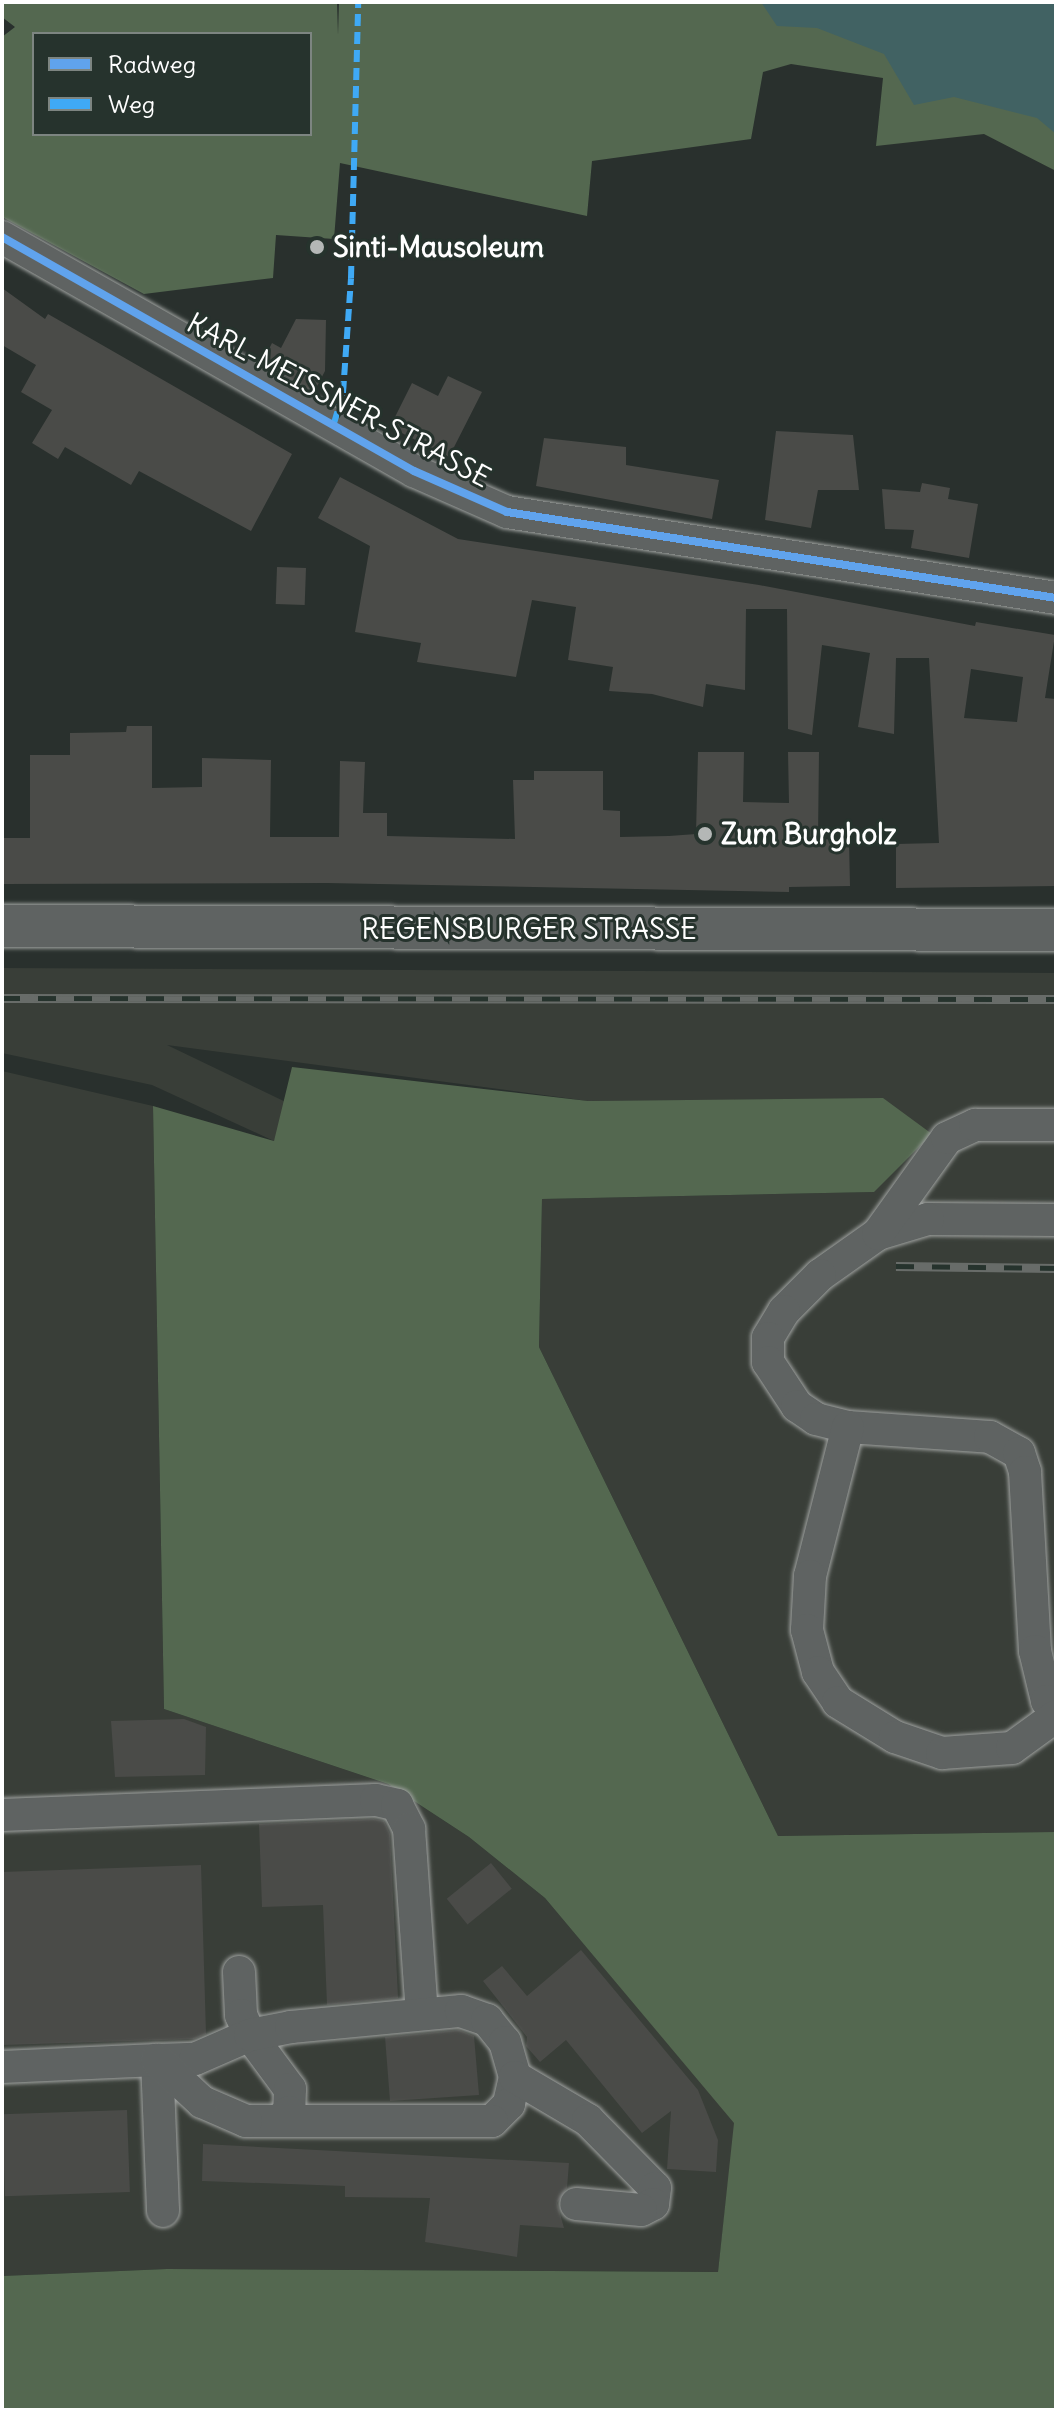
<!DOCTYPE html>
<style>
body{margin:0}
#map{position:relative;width:1058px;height:2412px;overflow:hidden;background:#29302d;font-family:Delius,sans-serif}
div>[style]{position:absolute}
.built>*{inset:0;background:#393e38}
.green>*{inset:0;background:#546850}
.water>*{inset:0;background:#416263}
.building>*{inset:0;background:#4a4b48;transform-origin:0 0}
.roads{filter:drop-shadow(0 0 2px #9fa2a0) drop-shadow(0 0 2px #9fa2a0)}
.minor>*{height:32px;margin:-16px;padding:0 16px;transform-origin:16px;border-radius:16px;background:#5f6362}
.major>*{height:42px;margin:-21px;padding:0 21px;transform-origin:21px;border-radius:21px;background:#5f6362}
.rail>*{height:9px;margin-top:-4.5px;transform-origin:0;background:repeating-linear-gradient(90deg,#26332d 0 18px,#686c69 0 36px);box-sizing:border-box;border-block:2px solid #686c69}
.quiet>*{height:6px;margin-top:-3px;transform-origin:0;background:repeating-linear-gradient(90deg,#3fa9f5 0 12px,transparent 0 18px)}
.cycleway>*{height:8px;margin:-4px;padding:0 4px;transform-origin:4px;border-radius:4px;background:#60a3ed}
.dots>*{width:22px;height:22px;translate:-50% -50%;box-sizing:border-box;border:4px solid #26332d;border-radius:50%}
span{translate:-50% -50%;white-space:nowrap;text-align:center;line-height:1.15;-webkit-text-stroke:6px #26332d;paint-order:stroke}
.poi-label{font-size:28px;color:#fff;font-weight:700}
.left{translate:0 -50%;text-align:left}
.street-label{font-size:28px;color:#fff}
.frame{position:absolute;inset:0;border:4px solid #fff;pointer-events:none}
.legend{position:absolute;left:32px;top:32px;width:280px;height:104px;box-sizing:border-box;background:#26332d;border:2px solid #7d8581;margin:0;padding:10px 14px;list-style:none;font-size:24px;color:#fff}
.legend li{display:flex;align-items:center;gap:16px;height:40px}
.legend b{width:40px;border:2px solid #7d8581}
</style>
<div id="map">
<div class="built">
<i style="clip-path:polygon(2px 968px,1056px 973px,1056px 1832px,778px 1836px,539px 1347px,542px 1199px,873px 1192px,881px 1099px,588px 1101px,167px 1045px,294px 1106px,274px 1141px,152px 1085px,2px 1053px)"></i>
<i style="clip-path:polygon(2px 1071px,153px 1106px,164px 1709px,388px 1784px,469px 1837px,545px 1898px,735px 2123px,718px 2272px,167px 2269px,2px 2276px)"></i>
</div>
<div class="green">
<i style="clip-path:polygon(evenodd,2px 2px,337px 2px,338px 35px,339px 2px,1056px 2px,1056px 171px,984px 134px,876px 146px,883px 78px,791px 64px,763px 72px,751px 139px,592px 161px,587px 216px,340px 163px,334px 239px,276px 235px,273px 278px,144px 294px,2px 217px,2px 37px,15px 27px,2px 17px,2px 2px,34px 34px,310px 34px,310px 134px,34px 134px,34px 34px)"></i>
<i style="clip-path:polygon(292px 1067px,588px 1101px,883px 1098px,932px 1134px,874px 1192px,542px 1199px,539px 1347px,778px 1836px,1056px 1832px,1056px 2410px,2px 2410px,2px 2276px,167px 2269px,718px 2272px,734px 2123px,545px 1898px,469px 1837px,388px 1784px,164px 1709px,153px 1106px,274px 1141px)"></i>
</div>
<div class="water">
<i style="clip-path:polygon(761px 2px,1056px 2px,1056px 134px,1037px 118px,954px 97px,914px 105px,884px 54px,817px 28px,777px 26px)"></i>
</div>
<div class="building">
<i style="clip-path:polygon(2px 288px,45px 319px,48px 314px,292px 454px,251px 531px,139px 471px,131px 485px,65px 447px,58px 459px,32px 443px,52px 410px,21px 392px,36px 365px,2px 345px)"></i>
<i style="clip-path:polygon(296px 319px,326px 320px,325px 371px,314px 392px,262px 363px,272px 343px,281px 348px)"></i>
<i style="clip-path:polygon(448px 376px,482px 392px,449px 457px,390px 427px,412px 383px,438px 396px)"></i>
<i style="clip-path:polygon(776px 431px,853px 435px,859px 490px,818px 490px,811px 528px,765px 520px)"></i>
<i style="clip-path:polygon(544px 438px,626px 447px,626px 465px,719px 480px,712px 519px,536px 486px)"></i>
<i style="clip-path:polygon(evenodd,340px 477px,458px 539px,759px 585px,975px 626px,976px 622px,1055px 635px,1045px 698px,1056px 699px,1056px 886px,896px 888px,896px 844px,939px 843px,929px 658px,896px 658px,894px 734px,858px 727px,870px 653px,822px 645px,812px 735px,788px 729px,787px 609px,746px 609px,745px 690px,706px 684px,703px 707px,652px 694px,609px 691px,613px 667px,568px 660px,576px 607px,532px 600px,516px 677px,417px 662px,421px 643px,355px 632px,370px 546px,318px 518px,340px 477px,971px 669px,1023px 677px,1017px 722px,964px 718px,971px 669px)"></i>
<i style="clip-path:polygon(922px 483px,950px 488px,948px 499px,978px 504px,969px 558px,911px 548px,914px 530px,885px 529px,882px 489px,920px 492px)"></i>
<i style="left:277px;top:567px;width:29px;height:37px;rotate:2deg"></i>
<i style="clip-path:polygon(127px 726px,152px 726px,152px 788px,202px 787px,202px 758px,271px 760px,270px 837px,339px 837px,340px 761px,365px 762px,363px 813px,387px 813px,387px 836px,515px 839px,513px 780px,534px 780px,534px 771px,603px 771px,603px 810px,620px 811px,620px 837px,669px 836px,696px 834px,698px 752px,744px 752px,743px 802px,789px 803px,788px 752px,819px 752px,818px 839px,849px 840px,850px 886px,789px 887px,789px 892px,327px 883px,2px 884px,2px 838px,30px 838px,30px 755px,70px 755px,70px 733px,126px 732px)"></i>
<i style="clip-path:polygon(184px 1719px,206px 1727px,205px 1775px,115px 1777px,111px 1721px)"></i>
<i style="clip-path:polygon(374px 1819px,384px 1821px,390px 1834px,398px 1998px,327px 2005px,323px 1905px,262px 1907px,259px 1824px)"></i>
<i style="left:491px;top:1863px;width:33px;height:57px;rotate:51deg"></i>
<i style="clip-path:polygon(201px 1865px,206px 2034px,194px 2039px,2px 2045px,2px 1872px)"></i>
<i style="clip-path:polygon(581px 1950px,698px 2090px,718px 2140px,716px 2172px,667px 2169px,671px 2111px,642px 2133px,566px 2040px,540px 2062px,526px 2046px,527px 2037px,483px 1981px,502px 1966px,527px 1996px)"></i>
<i style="clip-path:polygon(459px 2030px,474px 2036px,479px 2095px,390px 2101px,385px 2037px)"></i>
<i style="left:127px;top:2110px;width:82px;height:125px;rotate:88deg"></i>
<i style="clip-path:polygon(203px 2144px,569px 2163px,567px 2188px,557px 2203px,564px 2228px,520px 2225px,517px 2257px,425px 2242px,430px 2198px,345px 2197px,345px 2186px,202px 2181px)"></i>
</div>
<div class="roads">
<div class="minor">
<i style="left:2px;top:237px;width:474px;rotate:29.6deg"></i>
<i style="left:414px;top:471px;width:102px;rotate:23.8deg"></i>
<i style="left:507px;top:512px;width:556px;rotate:8.9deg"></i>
<i style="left:1056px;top:1220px;width:128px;rotate:-179.6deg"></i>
<i style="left:928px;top:1219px;width:52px;rotate:163.3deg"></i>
<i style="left:878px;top:1234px;width:71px;rotate:144.7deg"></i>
<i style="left:820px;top:1275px;width:51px;rotate:135deg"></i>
<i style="left:784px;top:1311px;width:31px;rotate:121deg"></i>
<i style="left:768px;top:1338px;width:24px;rotate:90deg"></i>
<i style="left:768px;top:1362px;width:53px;rotate:56.6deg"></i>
<i style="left:797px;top:1406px;width:23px;rotate:34deg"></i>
<i style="left:816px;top:1419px;width:33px;rotate:14deg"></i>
<i style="left:848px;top:1427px;width:142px;rotate:4deg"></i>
<i style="left:990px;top:1437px;width:33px;rotate:29deg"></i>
<i style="left:1019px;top:1453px;width:20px;rotate:72deg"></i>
<i style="left:1025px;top:1472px;width:179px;rotate:86.8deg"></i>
<i style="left:1035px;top:1651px;width:51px;rotate:76.5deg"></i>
<i style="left:1047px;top:1701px;width:12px;rotate:42deg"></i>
<i style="left:878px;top:1234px;width:118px;rotate:-54.3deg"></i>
<i style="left:947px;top:1138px;width:31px;rotate:-25deg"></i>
<i style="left:975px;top:1125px;width:81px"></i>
<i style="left:848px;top:1427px;width:154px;rotate:104.3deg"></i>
<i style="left:810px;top:1576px;width:54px;rotate:93.2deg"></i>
<i style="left:807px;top:1630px;width:43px;rotate:75.3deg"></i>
<i style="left:818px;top:1672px;width:36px;rotate:56deg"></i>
<i style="left:838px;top:1702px;width:67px;rotate:31.6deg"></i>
<i style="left:895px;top:1737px;width:50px;rotate:18.8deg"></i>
<i style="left:942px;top:1753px;width:70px;rotate:-4.1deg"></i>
<i style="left:1012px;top:1748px;width:54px;rotate:-36deg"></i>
<i style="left:2px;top:1815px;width:374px;rotate:-2.3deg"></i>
<i style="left:376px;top:1800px;width:22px;rotate:13deg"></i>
<i style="left:397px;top:1805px;width:27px;rotate:63deg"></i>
<i style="left:409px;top:1829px;width:185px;rotate:86deg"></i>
<i style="left:239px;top:1972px;width:43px;rotate:87.3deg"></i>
<i style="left:241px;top:2015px;width:22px;rotate:66deg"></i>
<i style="left:250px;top:2035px;width:67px;rotate:53.5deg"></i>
<i style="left:290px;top:2089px;width:23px;rotate:92deg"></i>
<i style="left:289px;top:2112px;width:14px;rotate:141deg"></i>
<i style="left:157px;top:2060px;width:151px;rotate:87.7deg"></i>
<i style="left:2px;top:2067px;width:155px;rotate:-2.6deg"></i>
<i style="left:157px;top:2060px;width:38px;rotate:-2deg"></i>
<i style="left:195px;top:2059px;width:60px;rotate:-23.6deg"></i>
<i style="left:250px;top:2035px;width:42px;rotate:-11deg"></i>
<i style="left:291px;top:2027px;width:171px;rotate:-5.4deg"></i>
<i style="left:461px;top:2011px;width:28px;rotate:19deg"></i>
<i style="left:487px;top:2020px;width:28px;rotate:51deg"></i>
<i style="left:505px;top:2042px;width:36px;rotate:74deg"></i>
<i style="left:515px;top:2077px;width:28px;rotate:103deg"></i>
<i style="left:509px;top:2104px;width:24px;rotate:135deg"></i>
<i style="left:492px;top:2121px;width:246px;rotate:180deg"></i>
<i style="left:246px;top:2121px;width:48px;rotate:-156.6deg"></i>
<i style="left:202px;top:2102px;width:62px;rotate:-137deg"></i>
<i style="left:515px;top:2077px;width:85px;rotate:30.5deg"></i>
<i style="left:588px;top:2120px;width:95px;rotate:45.4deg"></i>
<i style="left:655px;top:2188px;width:16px;rotate:97deg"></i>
<i style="left:653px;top:2204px;width:13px;rotate:153deg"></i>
<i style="left:641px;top:2210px;width:65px;rotate:-174.7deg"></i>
</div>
<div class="major">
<i style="left:2px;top:926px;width:1054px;rotate:0.22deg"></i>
</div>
</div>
<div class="rail">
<i style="left:2px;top:998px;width:1054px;rotate:0.05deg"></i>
<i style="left:896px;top:1266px;width:160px;rotate:0.7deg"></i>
</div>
<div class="quiet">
<i style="left:334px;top:423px;width:31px;rotate:-73deg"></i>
<i style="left:343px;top:393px;width:115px;rotate:-86deg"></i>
<i style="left:351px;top:278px;width:276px;rotate:-88.5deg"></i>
</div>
<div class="cycleway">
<i style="left:2px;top:237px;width:474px;rotate:29.6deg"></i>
<i style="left:414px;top:471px;width:102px;rotate:23.8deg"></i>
<i style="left:507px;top:512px;width:556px;rotate:8.9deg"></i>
</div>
<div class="dots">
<i style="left:317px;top:247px;background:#b4b7b6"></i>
<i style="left:705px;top:834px;background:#b4b7b6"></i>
</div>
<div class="poi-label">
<span class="left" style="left:333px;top:247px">Sinti-Mausoleum</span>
<span class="left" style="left:721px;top:834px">Zum Burgholz</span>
</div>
<div class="street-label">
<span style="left:339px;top:400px;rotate:28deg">KARL-MEISSNER-STRASSE</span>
<span style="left:529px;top:929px">REGENSBURGER STRASSE</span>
</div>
<div class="frame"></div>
<ul class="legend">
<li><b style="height:10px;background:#60a3ed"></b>Radweg</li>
<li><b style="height:10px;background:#3fa9f5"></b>Weg</li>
</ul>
</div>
